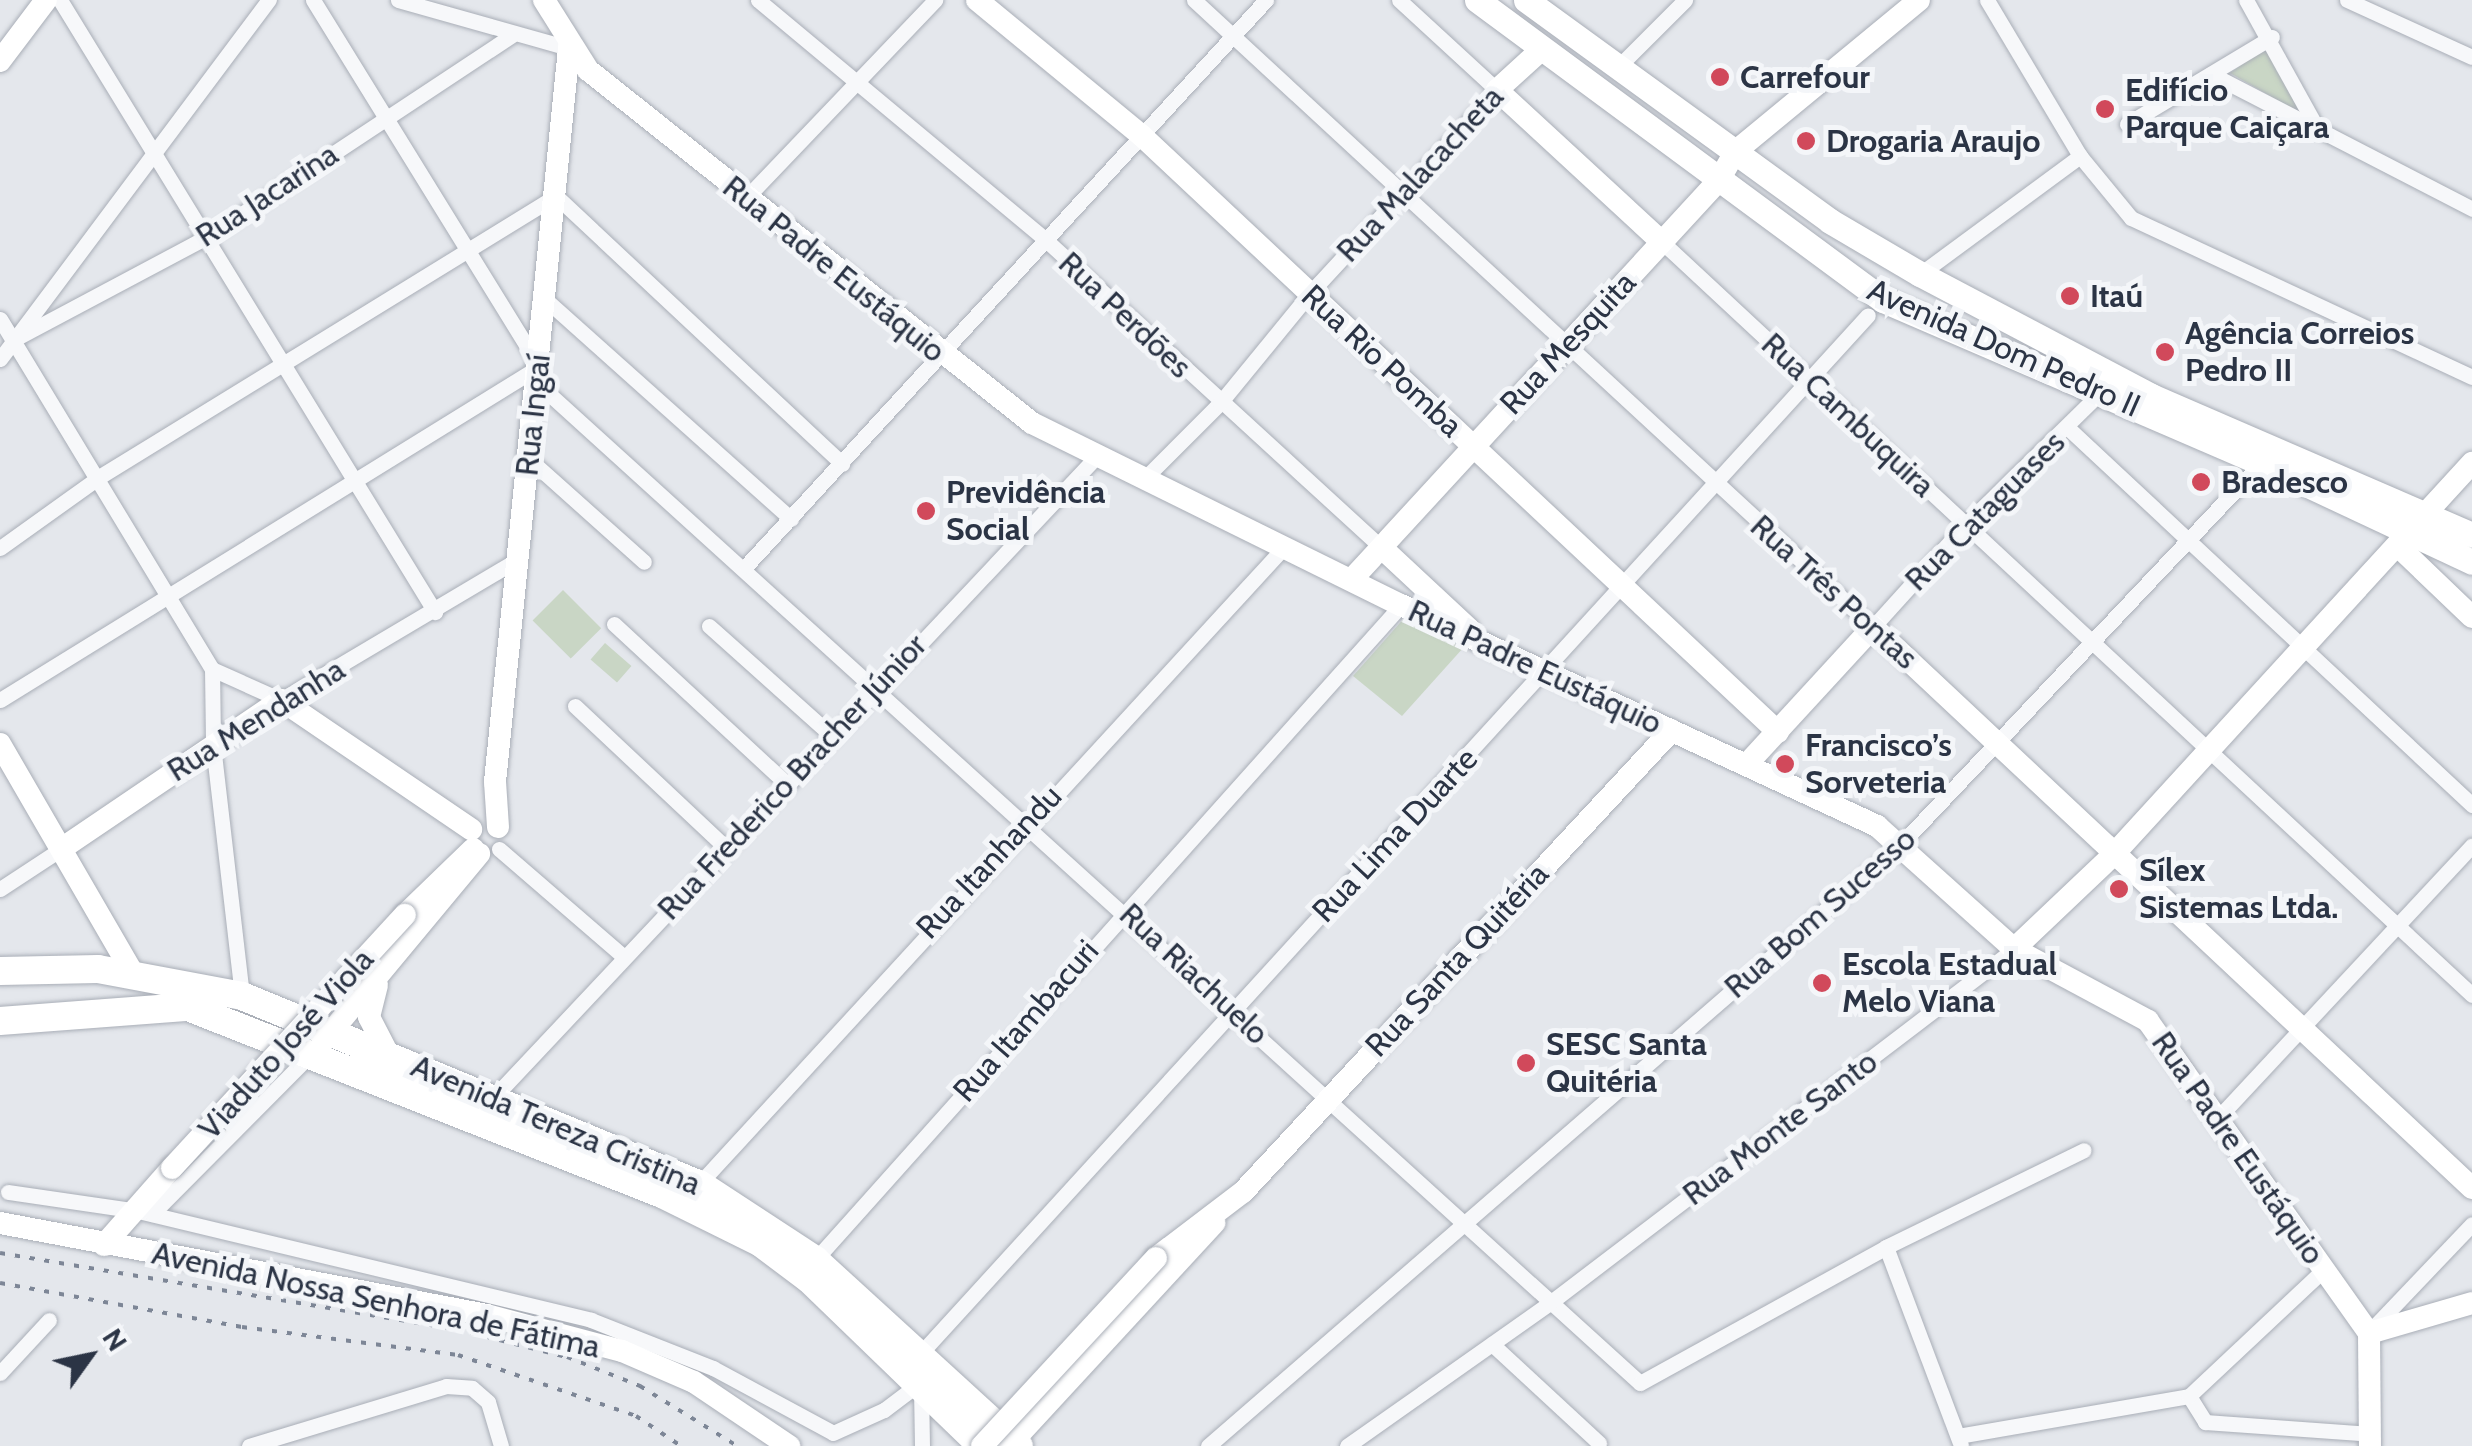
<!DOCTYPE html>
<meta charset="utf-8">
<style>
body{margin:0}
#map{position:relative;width:2472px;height:1446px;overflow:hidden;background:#e4e7ec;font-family:Cabin,sans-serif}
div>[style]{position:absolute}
.green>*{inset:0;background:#c9d6c5;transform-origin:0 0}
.roads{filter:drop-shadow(0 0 2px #a9aeb7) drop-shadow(0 0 2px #a9aeb7)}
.street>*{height:15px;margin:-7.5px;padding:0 7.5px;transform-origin:7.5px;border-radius:7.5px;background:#f7f8fa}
.secondary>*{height:22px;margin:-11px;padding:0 11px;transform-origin:11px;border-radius:11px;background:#fff}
.primary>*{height:25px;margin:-12.5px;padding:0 12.5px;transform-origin:12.5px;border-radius:12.5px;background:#fff}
.highway>*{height:28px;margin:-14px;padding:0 14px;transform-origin:14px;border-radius:14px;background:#fff}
.rail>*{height:4px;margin-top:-2px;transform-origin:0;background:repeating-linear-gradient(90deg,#7d8696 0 5px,transparent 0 15px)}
.bridges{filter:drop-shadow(0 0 2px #a9aeb7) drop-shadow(0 0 2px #a9aeb7)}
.secondary-bridge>*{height:22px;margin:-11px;padding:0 11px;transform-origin:11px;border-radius:11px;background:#fff}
.dots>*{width:28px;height:28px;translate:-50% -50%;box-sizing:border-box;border:5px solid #f4f6f9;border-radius:50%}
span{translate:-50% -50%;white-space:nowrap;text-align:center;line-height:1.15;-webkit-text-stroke:10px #f4f6f9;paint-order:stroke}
.poi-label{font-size:32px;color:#2b3445;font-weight:700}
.left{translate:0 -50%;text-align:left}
.street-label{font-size:32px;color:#2b3445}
.north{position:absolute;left:40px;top:1306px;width:100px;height:100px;-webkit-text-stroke:8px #f4f6f9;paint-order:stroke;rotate:57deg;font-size:28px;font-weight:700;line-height:40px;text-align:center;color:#2b3445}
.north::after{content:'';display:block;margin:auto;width:35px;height:45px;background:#2b3445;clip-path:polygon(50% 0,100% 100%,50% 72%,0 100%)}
</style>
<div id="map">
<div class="green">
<i style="clip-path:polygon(2267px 47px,2303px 115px,2230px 73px)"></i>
<i style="left:563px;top:590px;width:54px;height:43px;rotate:45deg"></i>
<i style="clip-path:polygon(1406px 616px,1464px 647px,1402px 716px,1353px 676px)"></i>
<i style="left:605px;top:643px;width:35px;height:22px;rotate:41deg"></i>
</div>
<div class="roads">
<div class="street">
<i style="left:60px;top:0;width:718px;rotate:58.5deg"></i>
<i style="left:313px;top:0;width:426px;rotate:58.3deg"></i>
<i style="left:398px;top:0;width:178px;rotate:15.7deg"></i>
<i style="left:758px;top:0;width:378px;rotate:39.8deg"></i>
<i style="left:1048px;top:242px;width:453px;rotate:42.5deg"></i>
<i style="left:1194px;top:0;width:924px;rotate:42.72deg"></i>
<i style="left:1873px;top:627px;width:139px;rotate:-47.9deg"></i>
<i style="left:1966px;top:524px;width:189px;rotate:-44.4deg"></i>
<i style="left:1987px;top:0;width:182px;rotate:59.2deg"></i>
<i style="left:2080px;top:156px;width:80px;rotate:50.6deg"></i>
<i style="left:2131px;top:218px;width:376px;rotate:25deg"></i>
<i style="left:2246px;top:0;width:149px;rotate:61deg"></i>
<i style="left:2347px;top:0;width:137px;rotate:24.5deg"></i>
<i style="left:1618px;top:67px;width:95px;rotate:-45deg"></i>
<i style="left:2211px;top:74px;width:294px;rotate:27.3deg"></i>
<i style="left:2127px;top:124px;width:169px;rotate:-31deg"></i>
<i style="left:746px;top:198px;width:274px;rotate:-46.3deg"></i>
<i style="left:1662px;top:242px;width:1106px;rotate:42.91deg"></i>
<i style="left:1920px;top:274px;width:199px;rotate:-36.4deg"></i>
<i style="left:545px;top:299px;width:330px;rotate:41.8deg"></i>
<i style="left:0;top:319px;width:409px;rotate:58.8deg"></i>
<i style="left:212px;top:669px;width:76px;rotate:89.2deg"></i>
<i style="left:213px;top:745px;width:253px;rotate:83.4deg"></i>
<i style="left:13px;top:340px;width:220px;rotate:-28deg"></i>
<i style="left:207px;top:237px;width:366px;rotate:-33.5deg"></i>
<i style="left:0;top:359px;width:449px;rotate:-53.2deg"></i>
<i style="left:536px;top:382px;width:1490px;rotate:42.2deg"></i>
<i style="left:1640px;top:1383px;width:281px;rotate:-28.9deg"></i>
<i style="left:1886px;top:1247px;width:220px;rotate:-26.1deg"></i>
<i style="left:2068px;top:428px;width:553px;rotate:43.02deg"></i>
<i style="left:529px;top:459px;width:154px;rotate:41.8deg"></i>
<i style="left:1143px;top:480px;width:109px;rotate:-45deg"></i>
<i style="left:1220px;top:403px;width:142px;rotate:-50.7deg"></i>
<i style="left:1310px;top:293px;width:276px;rotate:-47.3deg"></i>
<i style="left:1497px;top:90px;width:133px;rotate:-137.4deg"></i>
<i style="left:0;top:548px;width:122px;rotate:-35.6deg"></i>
<i style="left:99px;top:477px;width:536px;rotate:-31.59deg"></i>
<i style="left:556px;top:196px;width:392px;rotate:43.1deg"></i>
<i style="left:746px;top:566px;width:769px;rotate:-47.43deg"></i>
<i style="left:614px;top:624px;width:236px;rotate:42.8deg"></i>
<i style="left:709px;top:626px;width:165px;rotate:41.8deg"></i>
<i style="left:212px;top:669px;width:76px;rotate:24.2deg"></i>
<i style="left:281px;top:700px;width:276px;rotate:-30.7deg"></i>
<i style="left:0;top:700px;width:631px;rotate:-31.73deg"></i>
<i style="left:575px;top:706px;width:207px;rotate:43.2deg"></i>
<i style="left:499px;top:849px;width:165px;rotate:40.8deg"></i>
<i style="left:0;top:889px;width:77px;rotate:-33.3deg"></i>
<i style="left:492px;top:1099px;width:881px;rotate:-46.75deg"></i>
<i style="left:2217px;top:1119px;width:374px;rotate:-47deg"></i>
<i style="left:699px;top:1184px;width:866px;rotate:-47.43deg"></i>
<i style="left:8px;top:1192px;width:131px;rotate:8.3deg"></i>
<i style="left:138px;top:1211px;width:466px;rotate:13.5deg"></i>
<i style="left:591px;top:1320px;width:131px;rotate:21.5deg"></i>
<i style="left:713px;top:1368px;width:136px;rotate:28.4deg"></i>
<i style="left:833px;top:1433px;width:56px;rotate:-24.3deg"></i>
<i style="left:884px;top:1410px;width:41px;rotate:-37.1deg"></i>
<i style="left:152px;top:1214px;width:226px;rotate:-45.2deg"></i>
<i style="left:1886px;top:1247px;width:212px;rotate:69.3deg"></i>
<i style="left:815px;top:1260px;width:879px;rotate:-48.18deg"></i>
<i style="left:2371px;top:1330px;width:146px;rotate:-46.4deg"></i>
<i style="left:1492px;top:1344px;width:146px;rotate:42.8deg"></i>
<i style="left:920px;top:1354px;width:1406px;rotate:-47.62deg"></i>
<i style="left:0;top:1373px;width:72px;rotate:-47.2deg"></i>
<i style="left:921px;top:1388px;width:58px;rotate:89deg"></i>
<i style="left:2189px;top:1396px;width:31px;rotate:58deg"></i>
<i style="left:2205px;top:1422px;width:166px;rotate:4.1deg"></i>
<i style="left:1958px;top:1436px;width:234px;rotate:-9.8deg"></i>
<i style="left:2189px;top:1396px;width:184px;rotate:-43.2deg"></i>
<i style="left:249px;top:1446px;width:206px;rotate:-16.9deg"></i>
<i style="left:446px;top:1386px;width:26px;rotate:4deg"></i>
<i style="left:472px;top:1388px;width:21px;rotate:41deg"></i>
<i style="left:488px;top:1402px;width:46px;rotate:73.5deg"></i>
<i style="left:1208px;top:1446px;width:917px;rotate:-40.97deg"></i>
<i style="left:1900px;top:845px;width:526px;rotate:-46.62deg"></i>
<i style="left:1347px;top:1446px;width:250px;rotate:-35.2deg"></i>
<i style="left:1551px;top:1302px;width:582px;rotate:-37.32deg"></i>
</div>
<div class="secondary">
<i style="left:544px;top:0;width:83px;rotate:57.8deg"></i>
<i style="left:588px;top:70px;width:567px;rotate:38.49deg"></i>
<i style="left:1032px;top:423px;width:411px;rotate:26.3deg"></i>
<i style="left:1401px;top:605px;width:525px;rotate:24.9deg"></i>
<i style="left:1877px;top:826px;width:184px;rotate:41.9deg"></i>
<i style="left:2014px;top:949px;width:152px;rotate:28.2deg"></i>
<i style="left:2148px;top:1021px;width:382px;rotate:54.7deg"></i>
<i style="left:2369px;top:1333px;width:113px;rotate:89.5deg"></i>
<i style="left:977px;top:0;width:212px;rotate:39.5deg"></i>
<i style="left:1141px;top:135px;width:873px;rotate:43.14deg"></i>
<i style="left:1542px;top:49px;width:61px;rotate:137.7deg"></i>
<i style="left:1497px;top:90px;width:224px;rotate:42.7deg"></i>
<i style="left:0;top:61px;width:76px;rotate:-53deg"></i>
<i style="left:2399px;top:547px;width:101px;rotate:43.8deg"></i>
<i style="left:1382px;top:548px;width:119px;rotate:43deg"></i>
<i style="left:1354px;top:577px;width:539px;rotate:-47.4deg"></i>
<i style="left:1719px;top:180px;width:34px;rotate:-60deg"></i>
<i style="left:1736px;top:151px;width:237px;rotate:-39.5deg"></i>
<i style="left:0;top:744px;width:269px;rotate:59.9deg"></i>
<i style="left:1748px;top:763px;width:185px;rotate:-47.4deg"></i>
<i style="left:1873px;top:627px;width:821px;rotate:43.12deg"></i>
<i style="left:498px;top:827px;width:45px;rotate:-93.8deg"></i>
<i style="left:495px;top:782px;width:738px;rotate:-84.24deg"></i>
<i style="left:64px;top:847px;width:262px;rotate:-34.1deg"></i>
<i style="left:281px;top:700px;width:230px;rotate:34.2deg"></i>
<i style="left:405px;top:915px;width:95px;rotate:-44.1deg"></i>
<i style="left:2014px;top:949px;width:137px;rotate:-43.5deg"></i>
<i style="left:2113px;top:855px;width:532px;rotate:-47.52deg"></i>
<i style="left:377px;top:985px;width:33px;rotate:104deg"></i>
<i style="left:369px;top:1017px;width:42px;rotate:62.8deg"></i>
<i style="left:322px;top:1043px;width:246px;rotate:-50.3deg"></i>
<i style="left:0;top:1223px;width:495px;rotate:10.7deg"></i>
<i style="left:486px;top:1315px;width:141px;rotate:14.8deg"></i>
<i style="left:622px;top:1351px;width:78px;rotate:23.3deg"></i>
<i style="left:694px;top:1382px;width:115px;rotate:34deg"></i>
<i style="left:104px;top:1245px;width:103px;rotate:-48.6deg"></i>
<i style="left:1156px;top:1258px;width:109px;rotate:-37.2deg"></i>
<i style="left:1243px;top:1192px;width:630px;rotate:-47.12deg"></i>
<i style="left:2369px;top:1333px;width:107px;rotate:-16.2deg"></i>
<i style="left:1013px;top:1441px;width:297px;rotate:-47.3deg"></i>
</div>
<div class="primary">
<i style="left:1477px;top:0;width:505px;rotate:36.46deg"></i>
<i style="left:1883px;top:300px;width:412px;rotate:23.3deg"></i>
<i style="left:2261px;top:463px;width:233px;rotate:25.1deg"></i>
<i style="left:1526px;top:0;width:376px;rotate:36deg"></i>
<i style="left:1830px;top:221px;width:104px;rotate:30.5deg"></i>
<i style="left:1920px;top:274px;width:261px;rotate:27.8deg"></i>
<i style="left:2151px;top:396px;width:350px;rotate:23.4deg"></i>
</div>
<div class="highway">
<i style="left:0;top:971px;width:98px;rotate:-1.2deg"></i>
<i style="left:98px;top:969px;width:147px;rotate:10.6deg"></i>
<i style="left:242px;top:996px;width:494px;rotate:22.4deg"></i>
<i style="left:699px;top:1184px;width:139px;rotate:33.2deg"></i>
<i style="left:815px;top:1260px;width:276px;rotate:42.4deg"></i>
<i style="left:0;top:1021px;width:189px;rotate:-4.3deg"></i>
<i style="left:188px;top:1007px;width:510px;rotate:21.53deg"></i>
<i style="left:662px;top:1194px;width:110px;rotate:26.3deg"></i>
<i style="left:761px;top:1243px;width:60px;rotate:36.9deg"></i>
<i style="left:809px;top:1279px;width:240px;rotate:44deg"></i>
</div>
</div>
<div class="rail">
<i style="left:0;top:1253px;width:462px;rotate:9.5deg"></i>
<i style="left:456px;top:1329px;width:114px;rotate:14.2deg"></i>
<i style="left:567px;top:1357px;width:79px;rotate:21.7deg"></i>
<i style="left:640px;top:1386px;width:114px;rotate:31.7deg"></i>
<i style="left:0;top:1283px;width:246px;rotate:10.3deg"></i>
<i style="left:242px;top:1327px;width:218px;rotate:7.4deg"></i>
<i style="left:458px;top:1355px;width:188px;rotate:18.9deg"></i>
<i style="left:636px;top:1416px;width:54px;rotate:33.7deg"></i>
</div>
<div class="bridges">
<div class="secondary-bridge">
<i style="left:172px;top:1168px;width:344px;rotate:-47.4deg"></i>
<i style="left:982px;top:1446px;width:256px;rotate:-47.2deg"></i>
</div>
</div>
<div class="dots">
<i style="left:1720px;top:77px;background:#d1495b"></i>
<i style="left:2105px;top:109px;background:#d1495b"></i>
<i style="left:1806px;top:141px;background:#d1495b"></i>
<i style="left:2070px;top:296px;background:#d1495b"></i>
<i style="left:2165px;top:352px;background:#d1495b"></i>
<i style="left:2201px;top:482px;background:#d1495b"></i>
<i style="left:926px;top:511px;background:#d1495b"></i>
<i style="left:1785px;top:764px;background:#d1495b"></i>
<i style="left:2119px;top:889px;background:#d1495b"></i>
<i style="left:1822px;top:983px;background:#d1495b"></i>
<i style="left:1526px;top:1063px;background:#d1495b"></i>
</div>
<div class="poi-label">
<span class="left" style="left:1740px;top:77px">Carrefour</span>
<span class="left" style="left:2125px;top:109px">Edifício<br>Parque Caiçara</span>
<span class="left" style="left:1826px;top:141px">Drogaria Araujo</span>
<span class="left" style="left:2090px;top:296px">Itaú</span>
<span class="left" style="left:2185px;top:352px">Agência Correios<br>Pedro II</span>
<span class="left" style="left:2221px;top:482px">Bradesco</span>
<span class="left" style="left:946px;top:511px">Previdência<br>Social</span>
<span class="left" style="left:1805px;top:764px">Francisco’s<br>Sorveteria</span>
<span class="left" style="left:2139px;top:889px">Sílex<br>Sistemas Ltda.</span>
<span class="left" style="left:1842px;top:983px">Escola Estadual<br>Melo Viana</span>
<span class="left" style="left:1546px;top:1063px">SESC Santa<br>Quitéria</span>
</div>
<div class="street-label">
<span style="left:1420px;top:174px;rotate:-47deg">Rua Malacacheta</span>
<span style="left:267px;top:195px;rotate:-33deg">Rua Jacarina</span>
<span style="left:834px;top:269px;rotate:39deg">Rua Padre Eustáquio</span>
<span style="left:1125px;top:315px;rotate:43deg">Rua Perdões</span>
<span style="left:1568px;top:343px;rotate:-47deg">Rua Mesquita</span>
<span style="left:2004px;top:348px;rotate:24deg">Avenida Dom Pedro II</span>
<span style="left:1382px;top:361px;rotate:43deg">Rua Rio Pomba</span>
<span style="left:533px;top:415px;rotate:-84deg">Rua Ingaí</span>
<span style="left:1848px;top:415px;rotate:43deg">Rua Cambuquira</span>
<span style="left:1985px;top:511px;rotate:-45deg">Rua Cataguases</span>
<span style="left:1834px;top:592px;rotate:42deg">Rua Três Pontas</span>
<span style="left:1535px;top:667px;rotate:25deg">Rua Padre Eustáquio</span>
<span style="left:256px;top:720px;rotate:-32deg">Rua Mendanha</span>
<span style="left:792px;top:777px;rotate:-47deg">Rua Frederico Bracher Júnior</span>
<span style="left:1395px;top:835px;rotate:-47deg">Rua Lima Duarte</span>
<span style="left:989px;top:862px;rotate:-47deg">Rua Itanhandu</span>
<span style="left:1820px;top:913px;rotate:-41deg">Rua Bom Sucesso</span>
<span style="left:1457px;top:960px;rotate:-47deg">Rua Santa Quitéria</span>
<span style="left:1194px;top:974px;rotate:43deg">Rua Riachuelo</span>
<span style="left:1026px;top:1021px;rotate:-49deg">Rua Itambacuri</span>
<span style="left:286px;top:1044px;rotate:-48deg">Viaduto José Viola</span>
<span style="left:556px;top:1125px;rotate:23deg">Avenida Tereza Cristina</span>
<span style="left:1780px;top:1128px;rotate:-37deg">Rua Monte Santo</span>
<span style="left:2238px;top:1148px;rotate:55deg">Rua Padre Eustáquio</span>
<span style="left:376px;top:1300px;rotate:12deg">Avenida Nossa Senhora de Fátima</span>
</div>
<div class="north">N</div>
</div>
